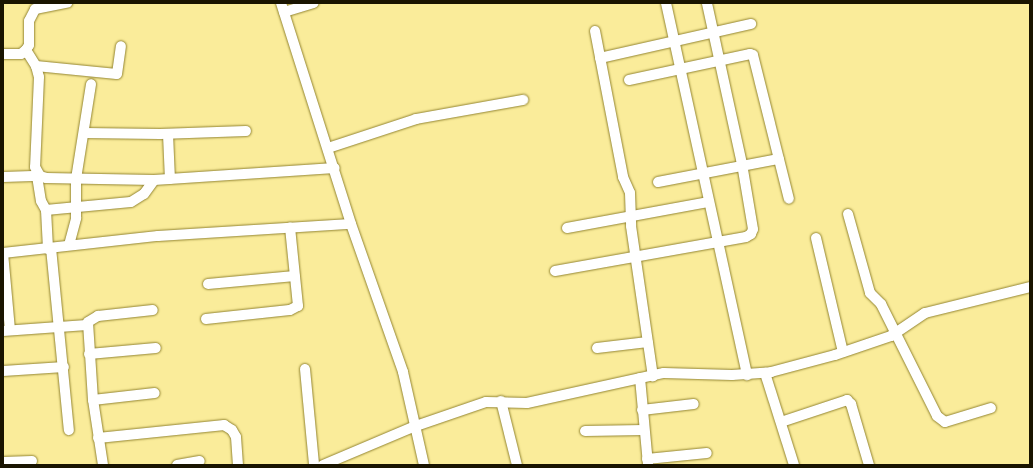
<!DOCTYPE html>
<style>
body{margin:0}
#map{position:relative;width:1033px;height:468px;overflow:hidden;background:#faec9a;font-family:"DM Sans",sans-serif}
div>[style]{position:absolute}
.roads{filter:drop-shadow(0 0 1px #938532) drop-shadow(0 0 1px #938532)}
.minor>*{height:10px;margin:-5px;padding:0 5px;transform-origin:5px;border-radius:5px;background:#fff}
span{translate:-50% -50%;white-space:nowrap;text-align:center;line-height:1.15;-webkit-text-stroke:3px #fff;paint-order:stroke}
.frame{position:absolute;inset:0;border:4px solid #191400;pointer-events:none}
</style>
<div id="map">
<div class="roads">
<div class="minor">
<i style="left:281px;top:3px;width:232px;rotate:72.4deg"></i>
<i style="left:351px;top:224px;width:157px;rotate:70.6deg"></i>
<i style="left:403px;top:372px;width:95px;rotate:77.3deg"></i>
<i style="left:666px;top:3px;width:381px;rotate:77.7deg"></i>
<i style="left:284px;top:12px;width:31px;rotate:-17deg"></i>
<i style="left:595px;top:31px;width:149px;rotate:79.1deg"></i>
<i style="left:623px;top:177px;width:17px;rotate:66deg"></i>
<i style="left:630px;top:193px;width:33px;rotate:88deg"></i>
<i style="left:631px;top:226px;width:152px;rotate:81.7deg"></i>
<i style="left:26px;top:50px;width:19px;rotate:58deg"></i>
<i style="left:36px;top:66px;width:11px;rotate:75deg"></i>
<i style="left:39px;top:77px;width:90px;rotate:92.5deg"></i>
<i style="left:35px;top:167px;width:10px;rotate:61deg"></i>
<i style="left:40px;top:176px;width:6px;rotate:18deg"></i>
<i style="left:46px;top:178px;width:108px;rotate:1.1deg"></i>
<i style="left:154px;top:180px;width:181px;rotate:-3.8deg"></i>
<i style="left:3px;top:54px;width:18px"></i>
<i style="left:21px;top:54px;width:6px;rotate:-39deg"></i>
<i style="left:26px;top:50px;width:6px;rotate:-59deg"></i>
<i style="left:29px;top:45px;width:24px;rotate:-90deg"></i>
<i style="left:29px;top:21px;width:13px;rotate:-63deg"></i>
<i style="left:35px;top:9px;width:33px;rotate:-11deg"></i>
<i style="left:600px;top:58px;width:155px;rotate:-12.7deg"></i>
<i style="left:36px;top:66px;width:81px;rotate:5.6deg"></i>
<i style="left:117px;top:74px;width:28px;rotate:-82deg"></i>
<i style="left:629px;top:80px;width:124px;rotate:-12.1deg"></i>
<i style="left:750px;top:54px;width:3px;rotate:18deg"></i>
<i style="left:753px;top:55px;width:148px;rotate:76deg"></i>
<i style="left:84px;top:133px;width:76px;rotate:0.8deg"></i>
<i style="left:160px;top:134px;width:86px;rotate:-2deg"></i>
<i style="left:168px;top:134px;width:45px;rotate:87.5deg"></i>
<i style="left:328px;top:148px;width:93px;rotate:-18.2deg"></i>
<i style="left:416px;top:119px;width:109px;rotate:-10.1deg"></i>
<i style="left:37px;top:176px;width:25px;rotate:81deg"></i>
<i style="left:41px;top:201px;width:10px;rotate:61deg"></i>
<i style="left:46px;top:210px;width:39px;rotate:87deg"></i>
<i style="left:3px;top:177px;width:37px;rotate:-2deg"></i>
<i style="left:658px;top:182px;width:123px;rotate:-10.8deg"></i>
<i style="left:46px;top:210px;width:85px;rotate:-5.4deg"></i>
<i style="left:131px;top:202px;width:15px;rotate:-32deg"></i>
<i style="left:144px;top:194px;width:17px;rotate:-54deg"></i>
<i style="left:848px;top:214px;width:82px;rotate:74.4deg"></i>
<i style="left:870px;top:293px;width:16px;rotate:45deg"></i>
<i style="left:881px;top:304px;width:125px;rotate:63.4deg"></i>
<i style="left:937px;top:416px;width:10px;rotate:37deg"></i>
<i style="left:945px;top:422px;width:48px;rotate:-16.9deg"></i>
<i style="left:567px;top:228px;width:143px;rotate:-10.4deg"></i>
<i style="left:816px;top:238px;width:117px;rotate:76.7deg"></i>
<i style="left:69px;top:245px;width:28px;rotate:-75deg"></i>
<i style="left:76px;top:218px;width:39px;rotate:-90deg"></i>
<i style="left:76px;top:179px;width:96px;rotate:-81deg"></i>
<i style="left:51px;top:248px;width:183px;rotate:84.4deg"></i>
<i style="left:3px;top:253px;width:156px;rotate:-6.3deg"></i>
<i style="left:158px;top:236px;width:193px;rotate:-3.6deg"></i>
<i style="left:3px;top:253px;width:77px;rotate:84.8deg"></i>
<i style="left:555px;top:271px;width:194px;rotate:-10.1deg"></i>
<i style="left:746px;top:237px;width:6px;rotate:-31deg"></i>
<i style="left:751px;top:234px;width:5px;rotate:-68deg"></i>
<i style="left:753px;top:229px;width:66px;rotate:-99.6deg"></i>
<i style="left:742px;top:164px;width:165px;rotate:-102.3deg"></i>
<i style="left:208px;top:284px;width:87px;rotate:-5.3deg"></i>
<i style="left:206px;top:319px;width:84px;rotate:-6.1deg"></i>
<i style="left:290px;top:310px;width:9px;rotate:-27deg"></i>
<i style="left:298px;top:306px;width:79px;rotate:-95.8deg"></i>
<i style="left:3px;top:331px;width:84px;rotate:-4.1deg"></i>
<i style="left:597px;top:348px;width:51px;rotate:-6.7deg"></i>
<i style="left:89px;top:354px;width:67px;rotate:-5.1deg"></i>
<i style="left:305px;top:369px;width:96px;rotate:84.6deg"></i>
<i style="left:3px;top:371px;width:61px;rotate:-3.8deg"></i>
<i style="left:765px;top:373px;width:96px;rotate:72.5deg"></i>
<i style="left:640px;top:378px;width:87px;rotate:84.7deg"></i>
<i style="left:93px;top:400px;width:62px;rotate:-6.4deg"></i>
<i style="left:501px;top:401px;width:66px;rotate:76deg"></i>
<i style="left:642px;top:410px;width:52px;rotate:-6.6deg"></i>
<i style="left:781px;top:422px;width:70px;rotate:-18.4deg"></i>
<i style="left:847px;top:400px;width:6px;rotate:45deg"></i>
<i style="left:851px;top:404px;width:64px;rotate:73.6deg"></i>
<i style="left:585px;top:431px;width:59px;rotate:-1deg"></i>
<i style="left:98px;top:438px;width:127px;rotate:-5.9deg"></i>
<i style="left:224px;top:425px;width:9px;rotate:32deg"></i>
<i style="left:232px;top:430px;width:8px;rotate:60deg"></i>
<i style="left:236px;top:437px;width:28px;rotate:86deg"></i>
<i style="left:647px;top:459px;width:60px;rotate:-5.7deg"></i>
<i style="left:3px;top:462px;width:29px;rotate:-2deg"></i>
<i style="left:103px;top:465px;width:66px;rotate:-98.7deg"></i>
<i style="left:93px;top:400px;width:78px;rotate:-93.7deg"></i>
<i style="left:88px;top:322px;width:12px;rotate:-31deg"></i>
<i style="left:98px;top:316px;width:55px;rotate:-6.2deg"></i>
<i style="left:177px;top:465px;width:23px;rotate:-10deg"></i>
<i style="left:323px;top:465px;width:98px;rotate:-22.9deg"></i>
<i style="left:413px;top:427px;width:77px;rotate:-18.9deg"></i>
<i style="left:486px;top:402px;width:41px;rotate:1.4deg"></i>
<i style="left:527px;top:403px;width:140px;rotate:-12.4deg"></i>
<i style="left:664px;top:373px;width:68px;rotate:1.7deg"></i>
<i style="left:732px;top:375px;width:39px;rotate:-4deg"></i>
<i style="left:771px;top:372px;width:66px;rotate:-14.9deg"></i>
<i style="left:835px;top:355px;width:59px;rotate:-18.7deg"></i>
<i style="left:891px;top:336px;width:41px;rotate:-34.1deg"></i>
<i style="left:925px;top:313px;width:108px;rotate:-13.9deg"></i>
</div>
</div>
<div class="frame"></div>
</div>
